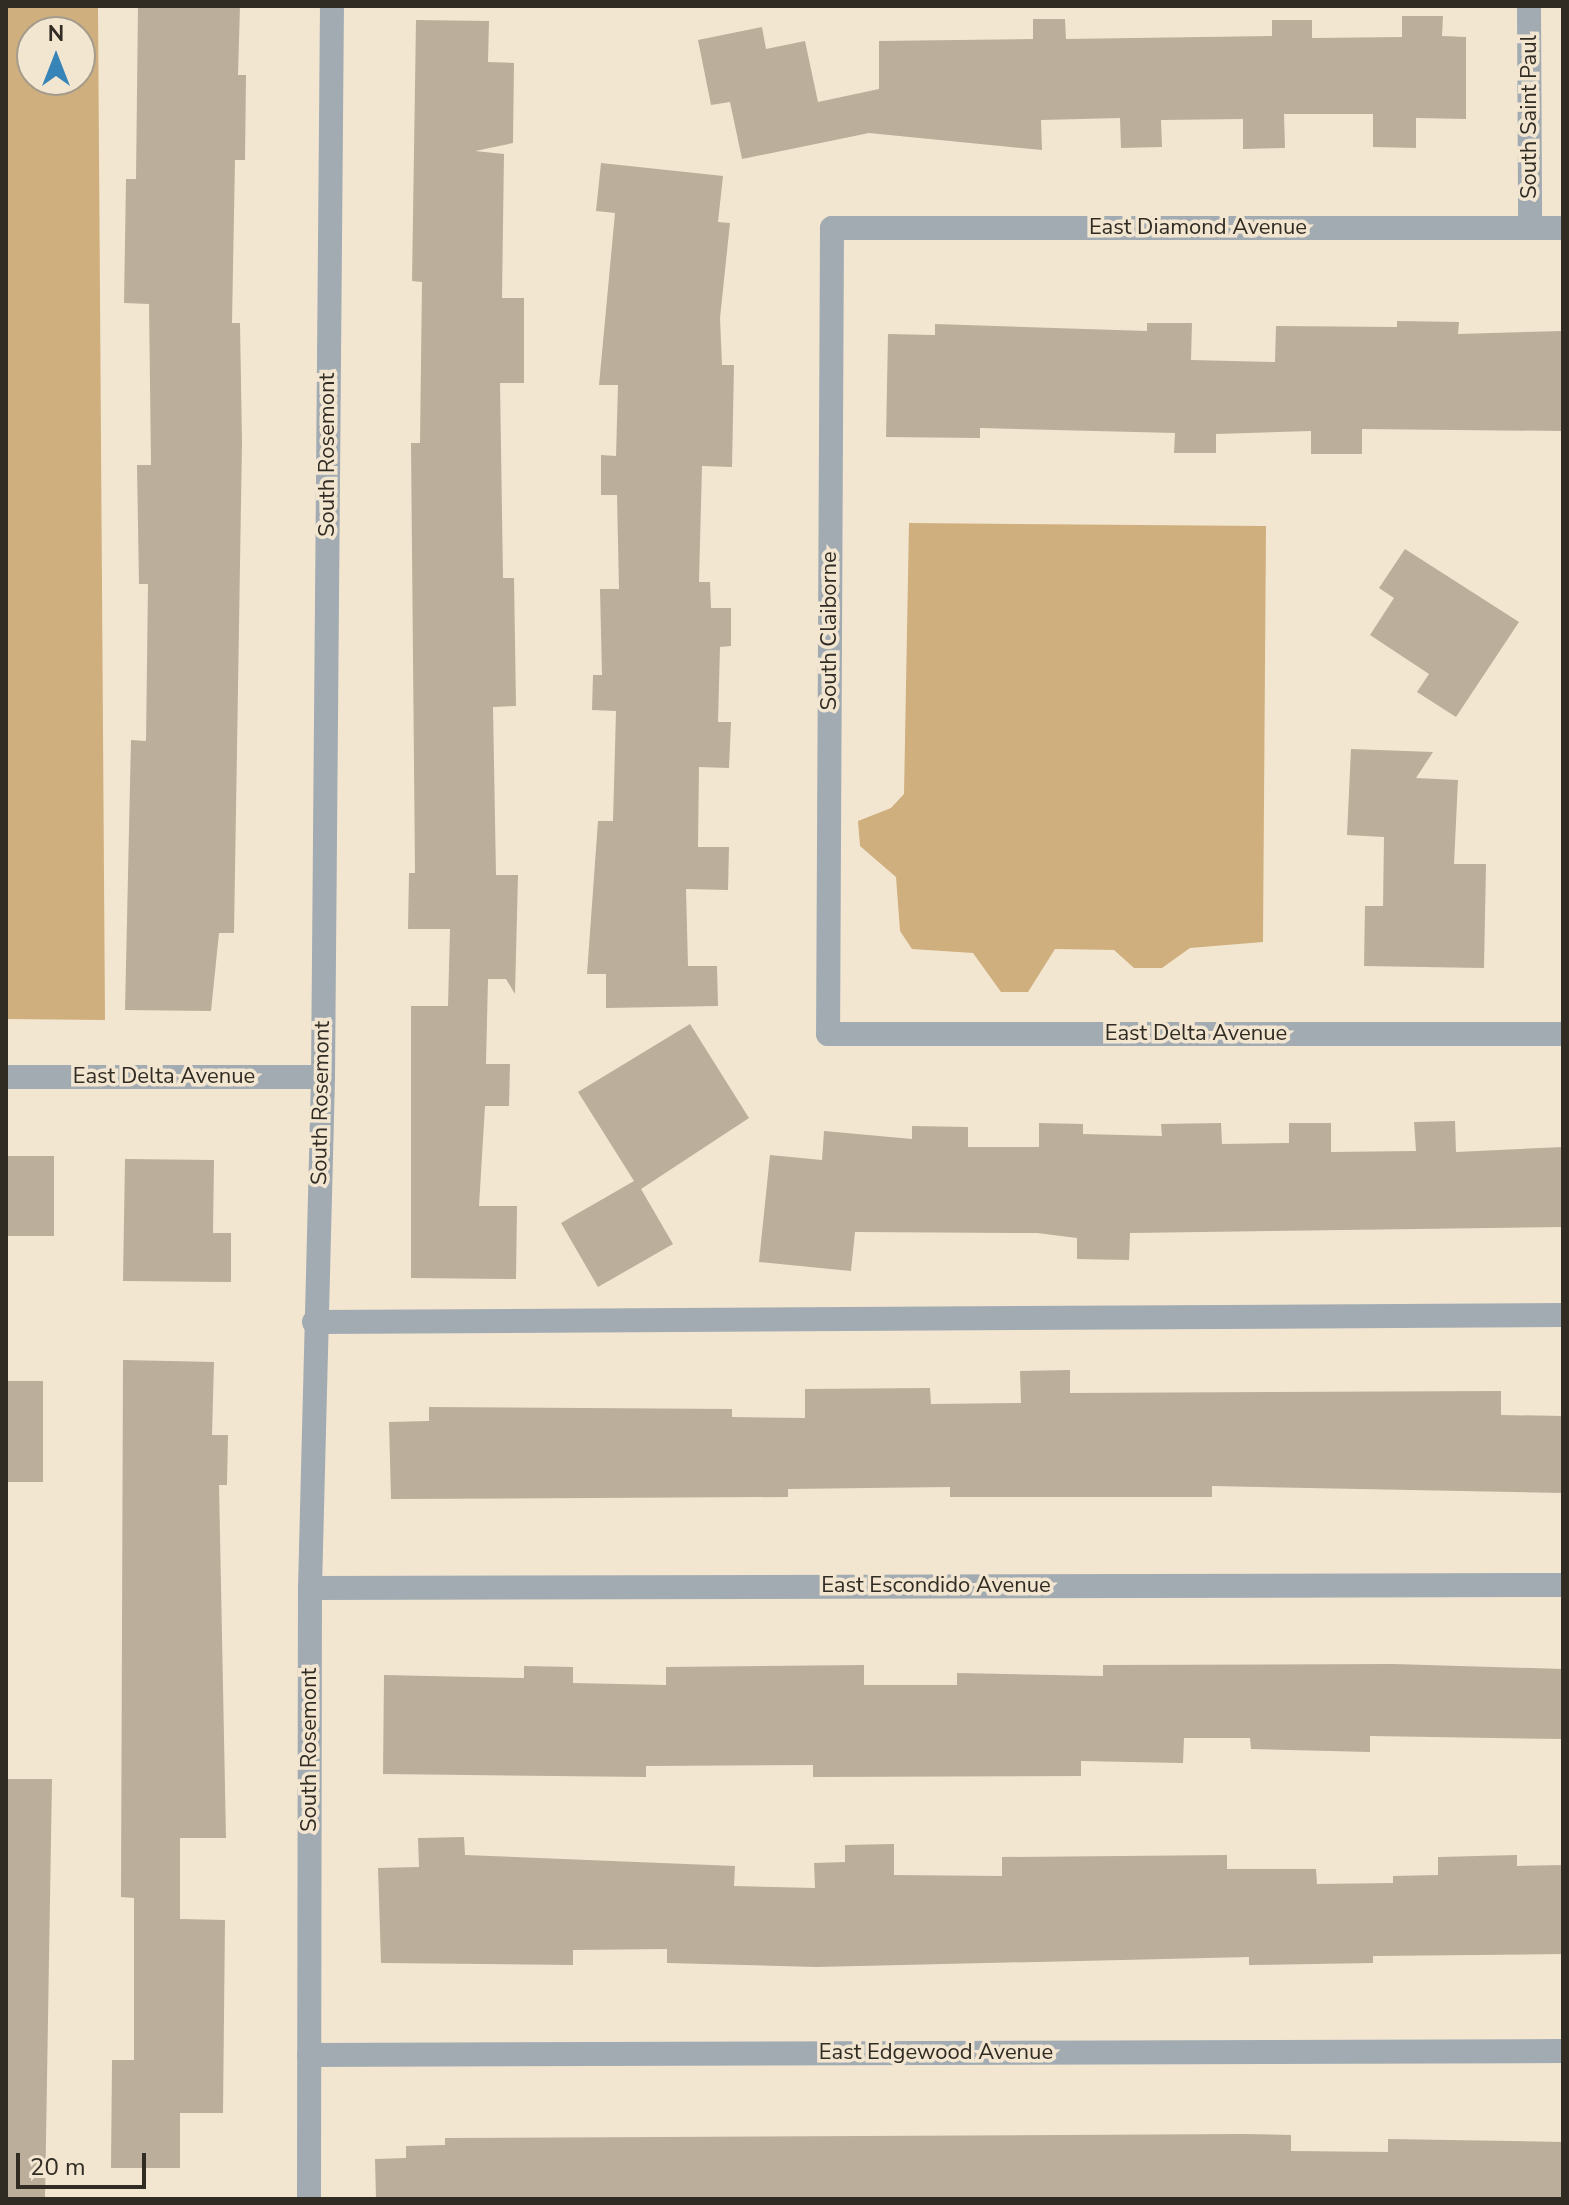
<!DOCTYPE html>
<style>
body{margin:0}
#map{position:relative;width:1569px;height:2205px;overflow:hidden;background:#f3e6d1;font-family:"Nunito Sans",sans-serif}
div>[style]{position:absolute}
.green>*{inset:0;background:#cfaf7e}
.building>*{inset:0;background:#bbae9a;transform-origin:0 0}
.minor>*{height:24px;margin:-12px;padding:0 12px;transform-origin:12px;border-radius:12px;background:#a2abb2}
span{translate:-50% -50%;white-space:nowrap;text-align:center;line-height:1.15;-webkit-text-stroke:7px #f3e6d1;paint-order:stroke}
.street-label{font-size:22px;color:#302b23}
.frame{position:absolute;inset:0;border:8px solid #302b23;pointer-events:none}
.north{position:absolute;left:16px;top:16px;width:80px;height:80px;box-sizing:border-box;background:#f3e6d1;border:2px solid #a59b8b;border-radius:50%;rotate:0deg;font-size:22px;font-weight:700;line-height:32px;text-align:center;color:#302b23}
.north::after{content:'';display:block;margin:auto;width:28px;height:36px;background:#3785b8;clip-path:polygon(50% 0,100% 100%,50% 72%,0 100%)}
.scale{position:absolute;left:16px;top:2153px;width:130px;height:36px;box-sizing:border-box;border:4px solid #302b23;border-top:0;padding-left:10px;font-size:24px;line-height:28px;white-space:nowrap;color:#302b23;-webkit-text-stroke:6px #f3e6d1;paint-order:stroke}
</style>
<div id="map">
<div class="green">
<i style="clip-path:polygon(evenodd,6px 6px,98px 6px,105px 1020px,6px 1019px,6px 6px,32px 32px,80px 32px,80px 80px,32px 80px,32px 32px)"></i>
<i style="clip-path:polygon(909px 523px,1266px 526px,1263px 942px,1190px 948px,1162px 968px,1134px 968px,1114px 950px,1055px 949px,1028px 992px,1001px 992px,973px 953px,912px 949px,900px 931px,896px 877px,860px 846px,858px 821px,891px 808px,904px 794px)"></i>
</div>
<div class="building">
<i style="clip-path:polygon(138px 6px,240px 6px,238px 75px,246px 75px,245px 160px,235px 160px,232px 323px,240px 323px,242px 442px,234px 933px,219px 933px,211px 1011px,125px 1010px,131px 740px,146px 741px,148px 584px,139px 584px,137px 465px,151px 465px,149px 304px,124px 303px,126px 179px,136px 179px)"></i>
<i style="clip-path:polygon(1402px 16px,1443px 16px,1442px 36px,1466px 37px,1466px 119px,1416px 118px,1416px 148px,1373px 147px,1373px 114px,1284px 114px,1285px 148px,1243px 149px,1243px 119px,1161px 120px,1162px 147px,1121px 148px,1120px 118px,1041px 120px,1042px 150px,869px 133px,742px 159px,730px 102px,711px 105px,698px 40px,762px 27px,766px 49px,805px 41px,818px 102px,879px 89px,879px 41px,1033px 39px,1033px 19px,1065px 19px,1066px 39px,1272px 36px,1272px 20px,1312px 20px,1312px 38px,1402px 37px)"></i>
<i style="clip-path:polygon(416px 20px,489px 21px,488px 62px,514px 63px,513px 143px,475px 151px,504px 154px,502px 298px,524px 298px,524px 383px,500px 383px,503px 578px,514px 578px,516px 706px,493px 707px,496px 875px,518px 875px,515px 994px,506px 979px,488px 979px,486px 1064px,510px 1064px,509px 1106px,485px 1106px,479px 1206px,517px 1206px,516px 1279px,411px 1278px,411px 1006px,448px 1006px,450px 929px,408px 929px,409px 873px,415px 873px,411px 443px,420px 443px,422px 282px,412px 281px)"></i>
<i style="clip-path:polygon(601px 163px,723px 176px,718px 222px,730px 223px,720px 318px,722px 365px,734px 365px,732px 467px,702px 466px,699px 582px,710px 582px,711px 608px,731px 608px,731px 646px,720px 647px,718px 722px,731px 722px,729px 768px,699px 767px,698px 847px,729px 847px,728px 890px,686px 889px,688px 966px,717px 966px,718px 1006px,606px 1008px,606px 974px,587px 974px,598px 821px,613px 821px,616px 711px,592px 710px,593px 675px,602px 675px,600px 589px,619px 589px,617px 495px,601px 495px,601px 455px,616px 456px,618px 385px,599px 385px,615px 213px,596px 211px)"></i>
<i style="clip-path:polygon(1397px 321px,1459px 322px,1458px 334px,1563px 331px,1563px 431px,1362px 429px,1362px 454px,1311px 454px,1311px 431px,1216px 434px,1216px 453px,1174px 453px,1175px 433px,980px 428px,980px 438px,886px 437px,888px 334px,935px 335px,935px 324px,1147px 331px,1147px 323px,1192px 323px,1191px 360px,1275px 362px,1276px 326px,1397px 327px)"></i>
<i style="clip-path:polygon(1405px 549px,1519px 622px,1456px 717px,1417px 692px,1429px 674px,1370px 635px,1394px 598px,1379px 588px)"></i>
<i style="clip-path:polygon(1351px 749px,1433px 752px,1416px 778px,1458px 780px,1454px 864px,1486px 864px,1484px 968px,1364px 966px,1365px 906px,1383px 906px,1384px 837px,1347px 835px)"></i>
<i style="clip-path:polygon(690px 1024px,749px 1118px,641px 1189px,673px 1244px,598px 1287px,561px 1223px,634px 1181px,578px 1092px)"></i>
<i style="clip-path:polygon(1455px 1121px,1456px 1152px,1563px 1147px,1563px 1227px,1130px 1233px,1129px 1260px,1077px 1259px,1077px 1238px,1037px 1233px,855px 1232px,851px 1271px,759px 1262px,770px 1155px,822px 1160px,824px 1131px,912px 1139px,912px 1126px,968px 1127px,968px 1147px,1039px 1147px,1039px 1123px,1083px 1124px,1083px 1134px,1162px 1136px,1161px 1124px,1221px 1123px,1222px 1144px,1289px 1143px,1289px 1123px,1331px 1123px,1331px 1152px,1416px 1151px,1414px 1122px)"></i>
<i style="left:6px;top:1156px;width:48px;height:80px"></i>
<i style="clip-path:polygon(125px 1159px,214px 1160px,213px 1233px,231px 1233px,231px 1282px,123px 1281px)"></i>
<i style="clip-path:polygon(123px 1360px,214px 1362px,212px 1435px,228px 1435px,227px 1485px,219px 1485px,226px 1838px,180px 1838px,180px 1919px,225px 1920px,223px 2113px,180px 2113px,180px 2168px,111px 2168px,112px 2060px,134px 2060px,134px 1898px,121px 1897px)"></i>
<i style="clip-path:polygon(1070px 1370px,1070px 1393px,1501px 1391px,1501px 1415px,1563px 1416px,1563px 1493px,1212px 1486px,1212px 1497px,950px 1497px,950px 1487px,788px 1489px,788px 1497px,391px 1499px,389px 1422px,429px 1421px,429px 1407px,732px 1409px,732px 1417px,805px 1418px,805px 1389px,930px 1388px,931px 1404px,1021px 1403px,1020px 1371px)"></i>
<i style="left:6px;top:1381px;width:37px;height:101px"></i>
<i style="clip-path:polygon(1393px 1664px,1563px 1669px,1563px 1739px,1370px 1736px,1370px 1752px,1251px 1749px,1250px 1738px,1184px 1738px,1183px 1763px,1081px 1761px,1081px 1776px,813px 1777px,813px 1765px,646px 1766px,646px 1777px,383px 1774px,384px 1675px,524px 1678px,524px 1666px,573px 1667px,573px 1683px,666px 1685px,666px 1667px,864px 1665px,864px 1685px,957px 1685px,957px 1673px,1103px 1676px,1103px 1665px)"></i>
<i style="clip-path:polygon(6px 1779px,52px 1779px,45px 2199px,6px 2199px)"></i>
<i style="clip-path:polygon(464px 1837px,465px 1855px,735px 1866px,734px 1886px,815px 1888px,814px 1863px,845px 1862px,845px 1845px,894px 1844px,894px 1875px,1002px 1876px,1002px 1857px,1227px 1855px,1227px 1869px,1316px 1869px,1317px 1884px,1393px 1883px,1393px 1876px,1438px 1875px,1438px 1857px,1517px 1855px,1517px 1866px,1563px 1865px,1563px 1954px,1373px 1956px,1373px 1963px,1249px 1965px,1249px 1957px,816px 1967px,667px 1963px,667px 1949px,573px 1950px,573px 1965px,381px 1963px,378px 1868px,419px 1867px,418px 1838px)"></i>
<i style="clip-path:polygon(1244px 2134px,1291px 2135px,1291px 2151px,1388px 2152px,1388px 2139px,1563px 2142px,1563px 2199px,376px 2199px,375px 2159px,406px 2158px,406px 2146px,445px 2145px,445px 2138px)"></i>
</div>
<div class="minor">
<i style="left:1529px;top:6px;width:222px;rotate:89.7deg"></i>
<i style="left:1563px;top:228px;width:731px;rotate:180deg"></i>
<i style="left:832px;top:228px;width:806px;rotate:90.28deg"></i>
<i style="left:828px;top:1034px;width:735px"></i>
<i style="left:6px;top:1077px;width:317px"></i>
<i style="left:314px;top:1322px;width:1249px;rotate:-0.32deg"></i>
<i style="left:310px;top:1588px;width:1253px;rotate:-0.14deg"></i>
<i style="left:309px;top:2055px;width:1254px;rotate:-0.18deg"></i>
<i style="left:309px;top:2199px;width:611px;rotate:-89.91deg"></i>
<i style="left:310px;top:1588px;width:511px;rotate:-88.54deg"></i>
<i style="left:323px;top:1077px;width:1071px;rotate:-89.52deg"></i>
</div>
<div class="street-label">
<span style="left:1530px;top:117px;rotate:-90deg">South Saint Paul</span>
<span style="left:1198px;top:228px">East Diamond Avenue</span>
<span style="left:328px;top:455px;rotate:-90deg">South Rosemont</span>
<span style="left:830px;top:631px;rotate:-90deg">South Claiborne</span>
<span style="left:1196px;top:1034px">East Delta Avenue</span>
<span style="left:164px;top:1077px">East Delta Avenue</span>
<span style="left:321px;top:1103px;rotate:-89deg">South Rosemont</span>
<span style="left:936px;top:1586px">East Escondido Avenue</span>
<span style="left:310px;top:1750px;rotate:-90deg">South Rosemont</span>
<span style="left:936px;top:2053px">East Edgewood Avenue</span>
</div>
<div class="frame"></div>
<div class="north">N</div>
<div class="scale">20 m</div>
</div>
